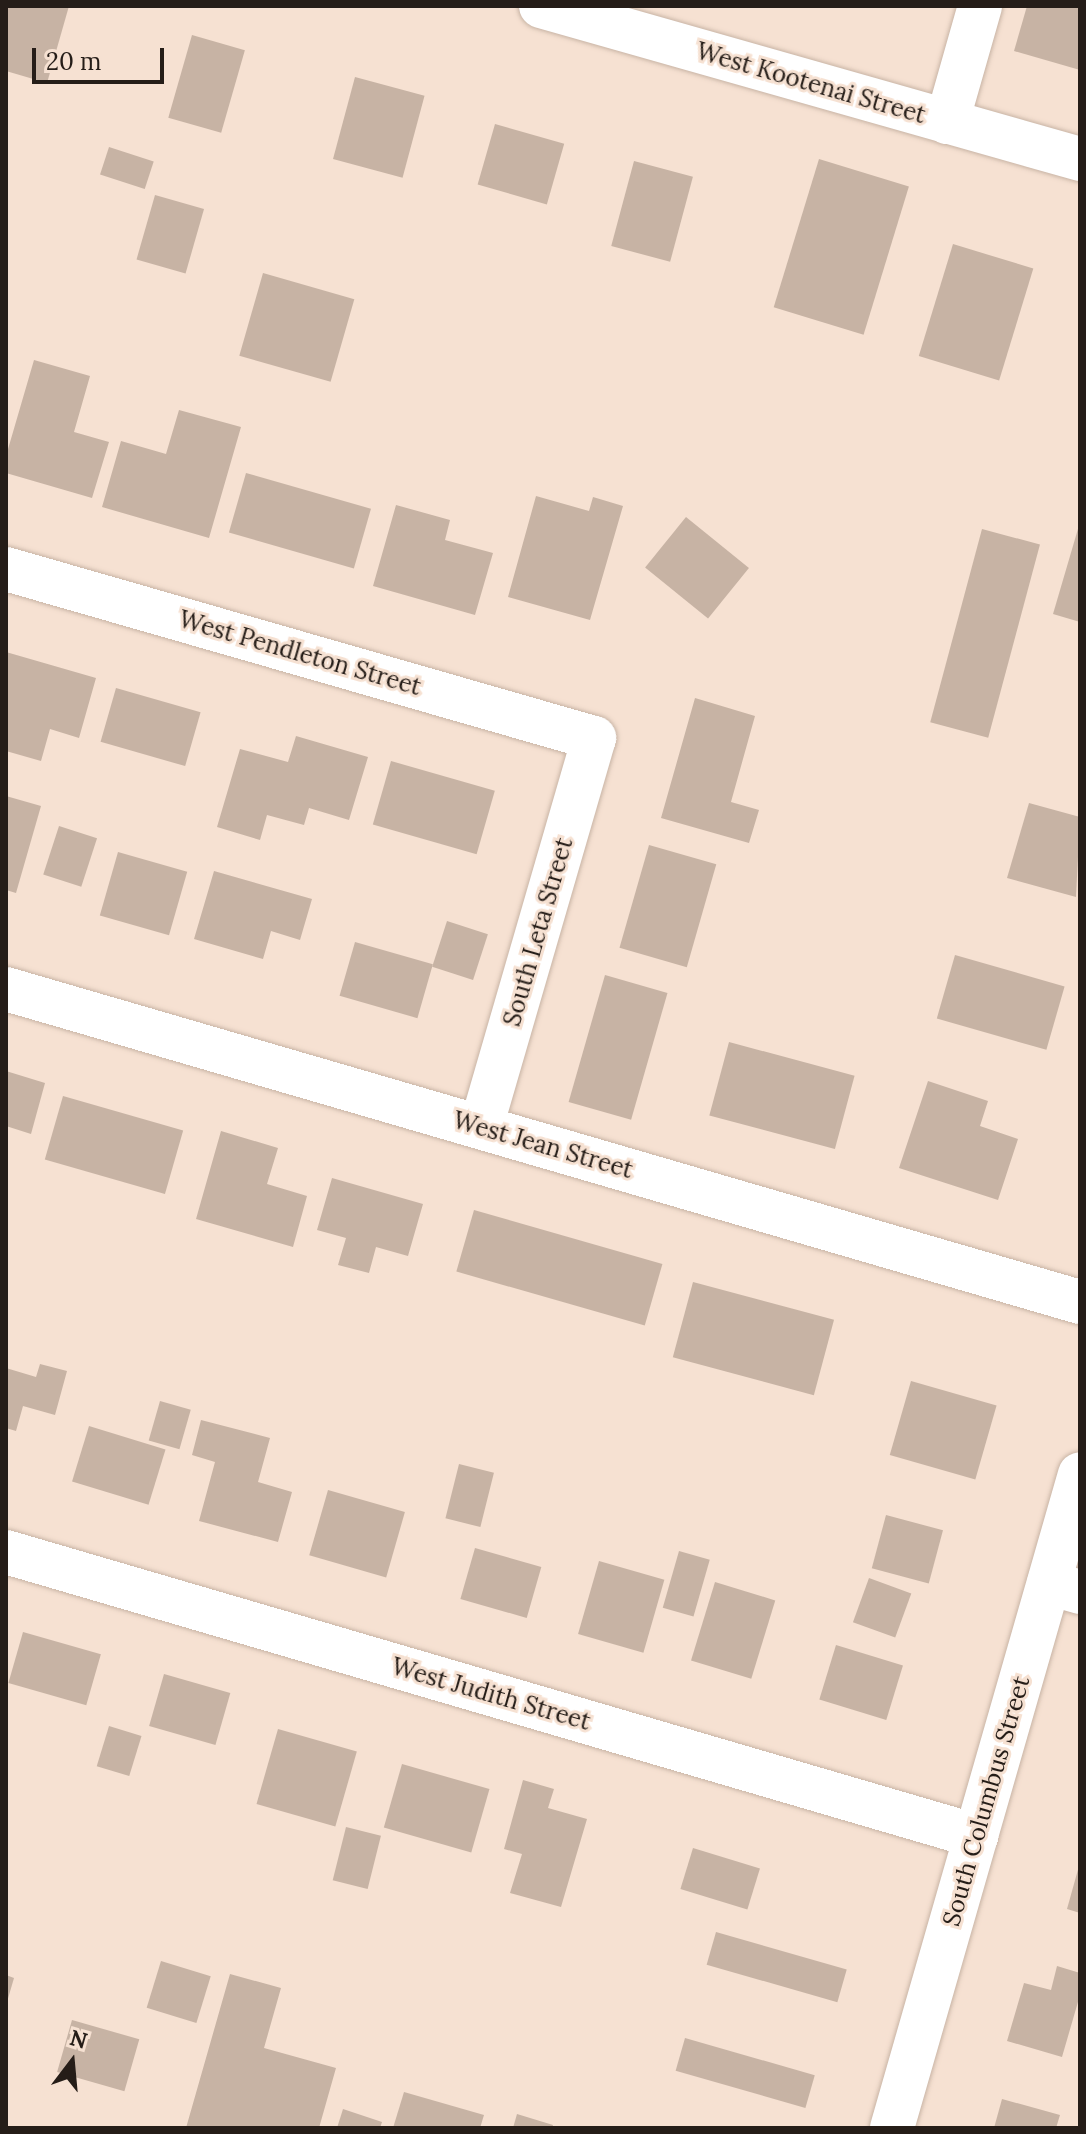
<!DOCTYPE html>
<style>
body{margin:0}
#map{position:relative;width:1086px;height:2134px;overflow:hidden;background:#f6e1d2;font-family:Lora,serif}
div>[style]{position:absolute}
.building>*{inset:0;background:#c7b3a4;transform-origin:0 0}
.roads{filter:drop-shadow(0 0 2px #c8b4a5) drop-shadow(0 0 2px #c8b4a5)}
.street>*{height:44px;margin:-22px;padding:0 22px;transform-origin:22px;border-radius:22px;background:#fff}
.secondary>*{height:44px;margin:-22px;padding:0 22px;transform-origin:22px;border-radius:22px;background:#fff}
span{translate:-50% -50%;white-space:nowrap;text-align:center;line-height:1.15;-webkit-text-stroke:6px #f6e1d2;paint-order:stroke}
.street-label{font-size:24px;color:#251d18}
.frame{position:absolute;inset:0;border:8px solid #251d18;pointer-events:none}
.north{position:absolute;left:32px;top:2022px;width:80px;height:80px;-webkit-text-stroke:6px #f6e1d2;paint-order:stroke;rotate:16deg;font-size:22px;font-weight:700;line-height:32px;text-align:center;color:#251d18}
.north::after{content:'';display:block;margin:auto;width:28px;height:36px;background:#251d18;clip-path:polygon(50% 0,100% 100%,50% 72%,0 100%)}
.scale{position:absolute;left:32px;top:48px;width:132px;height:36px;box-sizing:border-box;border:4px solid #251d18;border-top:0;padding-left:10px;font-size:24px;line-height:28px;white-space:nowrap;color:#251d18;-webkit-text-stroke:6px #f6e1d2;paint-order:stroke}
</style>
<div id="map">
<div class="building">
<i style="clip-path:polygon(6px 6px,69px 6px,47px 83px,6px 71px)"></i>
<i style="clip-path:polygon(1027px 6px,1080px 6px,1080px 70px,1014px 51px)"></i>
<i style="left:192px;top:35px;width:55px;height:86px;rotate:16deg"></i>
<i style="left:355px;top:77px;width:72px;height:85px;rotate:15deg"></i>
<i style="left:495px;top:124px;width:72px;height:63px;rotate:16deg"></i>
<i style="left:109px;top:147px;width:47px;height:29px;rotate:18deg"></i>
<i style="left:819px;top:159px;width:94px;height:155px;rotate:17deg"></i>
<i style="left:634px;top:161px;width:61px;height:88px;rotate:15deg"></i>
<i style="left:155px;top:195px;width:51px;height:67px;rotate:16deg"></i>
<i style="left:953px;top:244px;width:84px;height:117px;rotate:17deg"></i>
<i style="left:263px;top:273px;width:95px;height:86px;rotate:16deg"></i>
<i style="clip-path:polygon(34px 360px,90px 376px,74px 432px,109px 442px,92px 498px,6px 473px,6px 456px)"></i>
<i style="clip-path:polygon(179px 410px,241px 427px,209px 538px,102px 507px,121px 441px,166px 454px)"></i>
<i style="left:246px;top:473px;width:130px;height:62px;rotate:16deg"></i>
<i style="clip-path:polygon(536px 496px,589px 511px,593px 497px,623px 506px,590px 620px,508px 597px)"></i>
<i style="clip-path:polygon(396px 505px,450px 520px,445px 540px,493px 553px,475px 615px,373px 586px)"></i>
<i style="left:686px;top:517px;width:81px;height:65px;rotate:39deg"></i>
<i style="clip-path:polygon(1080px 522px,1080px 622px,1053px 614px)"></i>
<i style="left:982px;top:529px;width:60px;height:200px;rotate:15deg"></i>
<i style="clip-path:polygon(6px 652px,96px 678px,79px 738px,50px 729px,41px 761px,6px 751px)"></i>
<i style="left:116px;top:688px;width:88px;height:56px;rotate:16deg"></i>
<i style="clip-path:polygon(695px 698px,755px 716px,731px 802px,759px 810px,749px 843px,661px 818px)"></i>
<i style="clip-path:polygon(296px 736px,368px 757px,349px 820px,309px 808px,304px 825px,267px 815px,260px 840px,217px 827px,240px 749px,288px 762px)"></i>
<i style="left:391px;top:761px;width:108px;height:66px;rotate:16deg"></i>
<i style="clip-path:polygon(6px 796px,41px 806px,16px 893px,6px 890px)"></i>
<i style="clip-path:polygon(1029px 803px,1080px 817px,1076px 897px,1007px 878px)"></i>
<i style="left:59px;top:826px;width:40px;height:51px;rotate:18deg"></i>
<i style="left:649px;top:845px;width:70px;height:107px;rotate:16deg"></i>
<i style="left:118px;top:852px;width:72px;height:66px;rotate:16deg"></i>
<i style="clip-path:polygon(214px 871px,312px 899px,300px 940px,271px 931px,263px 959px,194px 939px)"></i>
<i style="left:447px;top:921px;width:43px;height:48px;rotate:18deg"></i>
<i style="left:355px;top:942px;width:81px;height:56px;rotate:16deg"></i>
<i style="left:955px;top:955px;width:114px;height:66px;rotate:16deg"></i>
<i style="left:605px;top:975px;width:65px;height:132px;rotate:16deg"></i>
<i style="left:729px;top:1042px;width:130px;height:76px;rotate:15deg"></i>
<i style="clip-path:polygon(6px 1071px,45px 1083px,31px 1134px,6px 1126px)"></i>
<i style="clip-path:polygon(928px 1081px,988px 1101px,980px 1126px,1018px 1139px,998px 1200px,899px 1168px)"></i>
<i style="left:63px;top:1096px;width:125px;height:66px;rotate:16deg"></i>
<i style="clip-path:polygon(221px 1131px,278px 1148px,267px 1184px,307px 1196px,293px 1247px,196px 1219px)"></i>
<i style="clip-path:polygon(332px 1178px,423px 1204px,408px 1256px,376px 1247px,369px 1273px,338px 1265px,346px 1238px,317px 1230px)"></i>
<i style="left:474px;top:1210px;width:196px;height:64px;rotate:16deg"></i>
<i style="left:693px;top:1282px;width:146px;height:78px;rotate:15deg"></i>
<i style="clip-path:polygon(40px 1364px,67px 1371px,55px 1415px,23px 1406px,16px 1431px,6px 1428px,6px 1368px,36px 1377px)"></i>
<i style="left:911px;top:1381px;width:89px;height:77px;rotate:16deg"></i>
<i style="left:160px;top:1401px;width:32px;height:41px;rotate:16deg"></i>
<i style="clip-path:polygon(201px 1420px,270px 1438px,258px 1482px,292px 1492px,278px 1542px,199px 1521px,215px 1462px,192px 1455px)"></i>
<i style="left:89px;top:1426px;width:80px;height:58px;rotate:17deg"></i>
<i style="left:459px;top:1464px;width:36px;height:56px;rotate:14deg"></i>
<i style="left:328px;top:1490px;width:80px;height:68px;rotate:16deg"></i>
<i style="left:886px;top:1515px;width:59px;height:55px;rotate:15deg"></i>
<i style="left:475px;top:1548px;width:69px;height:53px;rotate:16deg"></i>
<i style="left:679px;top:1551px;width:32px;height:59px;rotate:16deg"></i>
<i style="left:599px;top:1561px;width:68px;height:76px;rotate:16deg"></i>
<i style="left:869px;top:1578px;width:45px;height:47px;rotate:20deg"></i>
<i style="left:715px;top:1582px;width:63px;height:82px;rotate:17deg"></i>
<i style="left:23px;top:1632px;width:81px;height:53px;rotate:16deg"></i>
<i style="left:836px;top:1645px;width:70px;height:57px;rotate:17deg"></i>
<i style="left:164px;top:1674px;width:69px;height:54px;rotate:16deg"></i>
<i style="left:109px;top:1726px;width:34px;height:42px;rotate:17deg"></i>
<i style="left:278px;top:1729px;width:82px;height:78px;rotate:16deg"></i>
<i style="left:402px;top:1764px;width:91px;height:66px;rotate:16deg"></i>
<i style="clip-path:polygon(523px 1780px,554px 1789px,548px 1808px,587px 1819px,561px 1907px,510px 1893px,522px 1854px,504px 1849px)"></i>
<i style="left:346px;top:1827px;width:36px;height:55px;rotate:14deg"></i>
<i style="left:693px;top:1848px;width:70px;height:43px;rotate:17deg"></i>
<i style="clip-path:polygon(1079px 1866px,1080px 1866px,1080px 1913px,1067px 1909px)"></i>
<i style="left:716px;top:1932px;width:136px;height:34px;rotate:16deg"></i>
<i style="left:161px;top:1961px;width:52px;height:49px;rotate:17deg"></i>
<i style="clip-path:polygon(1057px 1966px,1080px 1973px,1080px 1995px,1062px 2057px,1007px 2041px,1024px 1983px,1051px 1990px)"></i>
<i style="clip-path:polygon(230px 1974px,281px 1988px,264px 2048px,336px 2068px,319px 2128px,186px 2128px)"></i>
<i style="clip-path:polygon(6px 1975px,14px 1978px,7px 2002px,6px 2002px)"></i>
<i style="left:72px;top:2020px;width:70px;height:54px;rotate:16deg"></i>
<i style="left:685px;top:2038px;width:135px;height:34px;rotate:16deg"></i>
<i style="clip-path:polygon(404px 2092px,484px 2115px,480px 2128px,393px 2128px)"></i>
<i style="clip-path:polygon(1002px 2099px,1060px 2115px,1056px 2128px,994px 2128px)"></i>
<i style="clip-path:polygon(343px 2109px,382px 2122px,380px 2128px,337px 2128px)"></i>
<i style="clip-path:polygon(517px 2114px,553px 2125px,552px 2128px,513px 2128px)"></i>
</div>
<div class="roads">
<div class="street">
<i style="left:947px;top:122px;width:121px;rotate:-74.1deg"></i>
<i style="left:6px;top:569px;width:612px;rotate:16.04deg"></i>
<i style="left:594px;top:738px;width:405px;rotate:106.2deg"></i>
<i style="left:6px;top:989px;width:1119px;rotate:16.25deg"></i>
<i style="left:6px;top:1552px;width:1011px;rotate:16.32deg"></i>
<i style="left:1049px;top:1583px;width:32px;rotate:16deg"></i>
</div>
<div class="secondary">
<i style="left:541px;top:6px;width:560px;rotate:15.85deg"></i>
<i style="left:892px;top:2128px;width:680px;rotate:-73.96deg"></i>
</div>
</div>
<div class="street-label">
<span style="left:811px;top:83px;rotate:16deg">West Kootenai Street</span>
<span style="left:300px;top:653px;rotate:16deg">West Pendleton Street</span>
<span style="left:538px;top:932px;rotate:-74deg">South Leta Street</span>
<span style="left:543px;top:1145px;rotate:16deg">West Jean Street</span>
<span style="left:491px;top:1694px;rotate:16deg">West Judith Street</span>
<span style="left:986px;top:1801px;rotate:-74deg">South Columbus Street</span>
</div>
<div class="frame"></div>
<div class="north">N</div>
<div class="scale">20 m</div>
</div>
